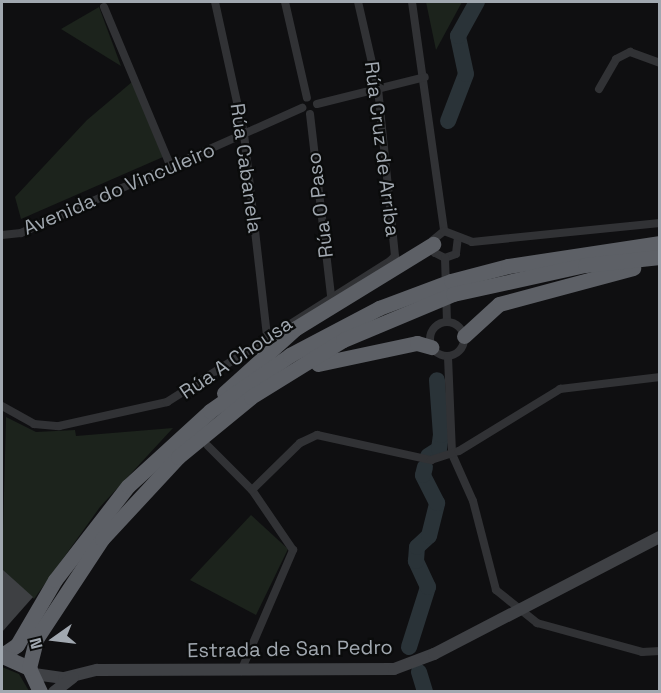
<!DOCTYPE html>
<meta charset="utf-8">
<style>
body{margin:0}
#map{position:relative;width:661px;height:693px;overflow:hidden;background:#0f0f11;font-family:"Space Grotesk",sans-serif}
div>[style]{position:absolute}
.green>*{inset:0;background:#1c231c}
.river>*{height:16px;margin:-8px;padding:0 8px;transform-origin:8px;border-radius:8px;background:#2a3338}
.building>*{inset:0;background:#3e4043}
.street>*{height:8px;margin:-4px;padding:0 4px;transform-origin:4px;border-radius:4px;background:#313235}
.street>.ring{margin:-4px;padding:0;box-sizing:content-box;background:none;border:8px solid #313235;border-radius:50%}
.secondary>*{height:12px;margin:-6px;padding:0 6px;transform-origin:6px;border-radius:6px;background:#3f4145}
.highway>*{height:15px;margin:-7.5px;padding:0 7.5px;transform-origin:7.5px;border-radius:7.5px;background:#5d6066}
span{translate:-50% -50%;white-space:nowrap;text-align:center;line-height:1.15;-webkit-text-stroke:4.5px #0a0b0b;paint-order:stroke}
.street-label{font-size:20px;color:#a1a8b0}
.frame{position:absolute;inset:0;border:3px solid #a1a8b0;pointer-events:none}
.north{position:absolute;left:24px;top:609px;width:60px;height:60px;-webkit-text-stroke:4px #0a0b0b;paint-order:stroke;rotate:256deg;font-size:16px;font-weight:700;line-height:24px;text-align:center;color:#a1a8b0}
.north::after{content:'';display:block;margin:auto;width:21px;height:27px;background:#a1a8b0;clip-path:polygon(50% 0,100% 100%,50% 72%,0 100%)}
</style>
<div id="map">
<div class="green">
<i style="clip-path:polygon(426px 2px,462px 2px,436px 50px)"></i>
<i style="clip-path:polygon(99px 7px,121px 66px,61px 29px)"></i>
<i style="clip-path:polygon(132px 82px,163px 157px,21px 219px,15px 197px,87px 120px)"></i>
<i style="clip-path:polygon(6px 417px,36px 432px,75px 430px,76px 436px,173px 428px,100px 507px,34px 599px,2px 569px)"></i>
<i style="clip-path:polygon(251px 515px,288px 549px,256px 615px,190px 580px)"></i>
<i style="clip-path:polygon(2px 667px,19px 674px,29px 691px,2px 691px)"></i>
</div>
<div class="river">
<i style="left:448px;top:121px;width:50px;rotate:-69deg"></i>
<i style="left:466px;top:74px;width:39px;rotate:-102deg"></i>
<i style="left:458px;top:36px;width:39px;rotate:-61deg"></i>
<i style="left:428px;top:456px;width:13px;rotate:-32deg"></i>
<i style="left:439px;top:449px;width:14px;rotate:-82deg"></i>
<i style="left:441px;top:435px;width:55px;rotate:-94.2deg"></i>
<i style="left:409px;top:647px;width:63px;rotate:-72.4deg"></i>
<i style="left:428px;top:587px;width:29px;rotate:-115deg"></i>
<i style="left:416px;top:561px;width:14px;rotate:-86deg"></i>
<i style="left:417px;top:547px;width:16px;rotate:-43deg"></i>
<i style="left:429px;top:536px;width:34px;rotate:-76deg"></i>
<i style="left:437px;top:503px;width:31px;rotate:-117deg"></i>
<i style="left:423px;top:475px;width:8px;rotate:-76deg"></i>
<i style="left:419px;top:672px;width:21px;rotate:73deg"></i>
</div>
<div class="building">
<i style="clip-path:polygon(2px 569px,33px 597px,2px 632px)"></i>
</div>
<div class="street">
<i style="left:215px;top:2px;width:135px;rotate:77.6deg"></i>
<i style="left:244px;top:134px;width:204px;rotate:83.5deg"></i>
<i style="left:285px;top:2px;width:98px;rotate:77.1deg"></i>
<i style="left:412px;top:2px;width:231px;rotate:82deg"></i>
<i style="left:104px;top:7px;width:173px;rotate:67.3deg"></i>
<i style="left:599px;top:89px;width:34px;rotate:-60deg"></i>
<i style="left:616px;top:59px;width:16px;rotate:-27deg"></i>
<i style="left:630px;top:52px;width:32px;rotate:20deg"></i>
<i style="left:317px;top:104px;width:111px;rotate:-14deg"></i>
<i style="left:310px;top:114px;width:183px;rotate:83.4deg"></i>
<i style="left:2px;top:235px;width:19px;rotate:-6deg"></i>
<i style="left:21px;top:233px;width:308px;rotate:-24deg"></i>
<i style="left:458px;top:237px;width:17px;rotate:97deg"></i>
<i style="left:456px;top:254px;width:12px;rotate:160deg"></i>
<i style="left:445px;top:258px;width:11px;rotate:-153deg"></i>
<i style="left:435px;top:253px;width:13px;rotate:-99deg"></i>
<i style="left:433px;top:240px;width:14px;rotate:-39deg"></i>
<i style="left:444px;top:231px;width:30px;rotate:21deg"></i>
<i style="left:472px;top:242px;width:189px;rotate:-5.8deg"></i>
<i style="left:445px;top:258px;width:63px;rotate:88.2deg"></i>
<i class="ring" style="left:430px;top:322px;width:26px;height:26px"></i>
<i style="left:448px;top:357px;width:97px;rotate:87.6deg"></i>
<i style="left:452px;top:454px;width:51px;rotate:65.9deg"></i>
<i style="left:473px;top:501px;width:92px;rotate:75.5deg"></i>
<i style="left:496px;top:590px;width:53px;rotate:38.8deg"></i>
<i style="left:537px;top:623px;width:109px;rotate:15.4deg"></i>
<i style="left:642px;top:652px;width:18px;rotate:-3deg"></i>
<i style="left:2px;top:406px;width:37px;rotate:29deg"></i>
<i style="left:34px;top:424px;width:25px;rotate:5deg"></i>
<i style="left:59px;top:426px;width:111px;rotate:-12.5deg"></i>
<i style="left:167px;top:402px;width:264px;rotate:-32.3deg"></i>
<i style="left:390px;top:261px;width:7px;rotate:-45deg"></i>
<i style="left:395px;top:256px;width:168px;rotate:-95.8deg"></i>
<i style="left:378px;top:89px;width:89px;rotate:-102.9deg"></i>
<i style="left:208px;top:446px;width:62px;rotate:45deg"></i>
<i style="left:241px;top:671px;width:132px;rotate:-66.7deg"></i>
<i style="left:293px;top:550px;width:73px;rotate:-124.3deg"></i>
<i style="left:252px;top:490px;width:67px;rotate:-44.4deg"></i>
<i style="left:300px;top:443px;width:19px;rotate:-25deg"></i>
<i style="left:317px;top:435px;width:117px;rotate:12.4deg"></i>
<i style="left:431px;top:460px;width:29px;rotate:-18deg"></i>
<i style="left:459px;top:451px;width:119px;rotate:-31.5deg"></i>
<i style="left:560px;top:389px;width:101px;rotate:-6.8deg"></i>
</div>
<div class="secondary">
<i style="left:34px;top:674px;width:30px;rotate:8deg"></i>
<i style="left:64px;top:678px;width:34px;rotate:-14deg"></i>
<i style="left:97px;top:670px;width:297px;rotate:-0.2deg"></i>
<i style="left:394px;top:669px;width:43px;rotate:-20.6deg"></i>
<i style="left:434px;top:654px;width:254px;rotate:-27.4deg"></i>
<i style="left:54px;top:692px;width:24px;rotate:-38deg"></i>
</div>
<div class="highway">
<i style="left:464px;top:336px;width:47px;rotate:-42.4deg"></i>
<i style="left:499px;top:304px;width:139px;rotate:-15deg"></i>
<i style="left:318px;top:364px;width:101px;rotate:-12deg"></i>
<i style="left:417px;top:343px;width:15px;rotate:16deg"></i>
<i style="left:224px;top:393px;width:97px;rotate:-42.1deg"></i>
<i style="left:296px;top:328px;width:161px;rotate:-31.5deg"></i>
<i style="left:2px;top:655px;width:18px;rotate:-34deg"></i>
<i style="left:17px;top:645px;width:75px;rotate:-59.7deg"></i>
<i style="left:55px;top:580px;width:119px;rotate:-52.2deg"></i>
<i style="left:128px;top:486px;width:111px;rotate:-42.4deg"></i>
<i style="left:210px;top:411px;width:98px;rotate:-35deg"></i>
<i style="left:290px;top:355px;width:101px;rotate:-27.8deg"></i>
<i style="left:379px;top:308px;width:77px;rotate:-20.6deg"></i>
<i style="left:451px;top:281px;width:59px;rotate:-14.7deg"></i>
<i style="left:508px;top:266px;width:154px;rotate:-8.6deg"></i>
<i style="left:2px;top:656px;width:30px;rotate:24deg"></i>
<i style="left:29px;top:668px;width:26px;rotate:65deg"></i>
<i style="left:29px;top:668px;width:30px;rotate:-76deg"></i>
<i style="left:36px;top:639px;width:120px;rotate:-56.6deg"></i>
<i style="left:102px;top:539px;width:112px;rotate:-47.2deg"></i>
<i style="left:178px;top:457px;width:94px;rotate:-39.4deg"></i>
<i style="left:251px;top:397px;width:108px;rotate:-31.8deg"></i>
<i style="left:343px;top:340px;width:119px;rotate:-22.7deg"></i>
<i style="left:453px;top:294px;width:135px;rotate:-12.4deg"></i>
<i style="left:585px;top:265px;width:75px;rotate:-6.1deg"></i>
</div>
<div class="street-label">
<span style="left:382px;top:149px;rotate:83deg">Rúa Cruz de Arriba</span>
<span style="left:246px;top:168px;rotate:82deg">Rúa Cabanela</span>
<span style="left:119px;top:189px;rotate:-23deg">Avenida do Vinculeiro</span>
<span style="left:320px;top:205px;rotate:-97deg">Rúa O Paso</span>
<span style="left:236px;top:358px;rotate:-34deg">Rúa A Chousa</span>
<span style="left:290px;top:649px;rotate:-1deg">Estrada de San Pedro</span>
</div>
<div class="frame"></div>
<div class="north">N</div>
</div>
